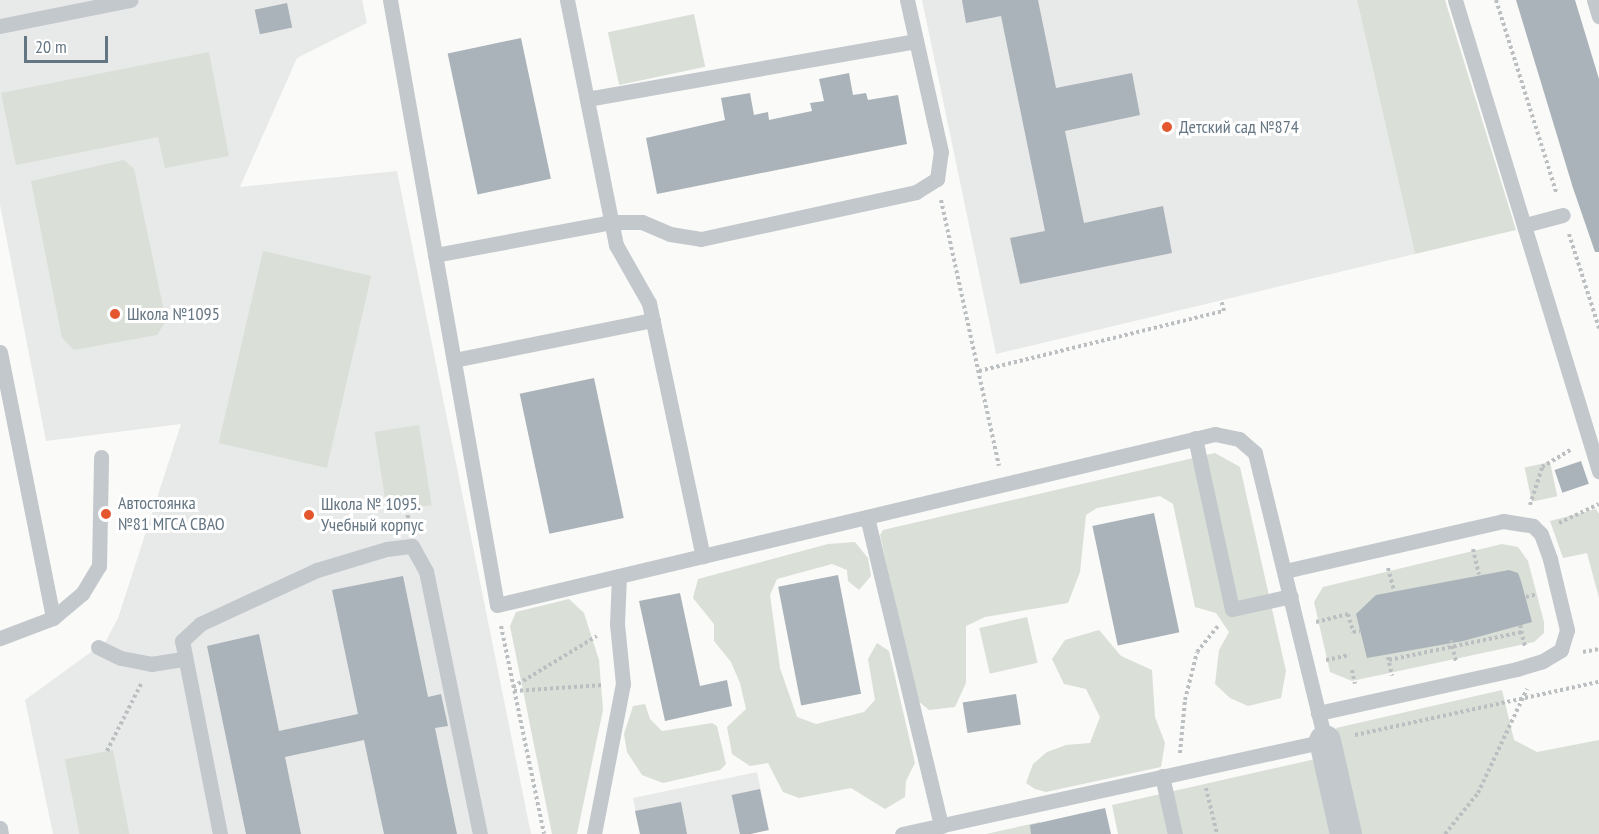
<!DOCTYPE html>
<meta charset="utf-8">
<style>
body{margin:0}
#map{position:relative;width:1599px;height:834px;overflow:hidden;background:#fafaf8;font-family:"PT Sans Narrow",sans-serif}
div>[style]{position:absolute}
.built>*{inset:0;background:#e8e9e9}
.green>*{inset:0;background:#dadfd7;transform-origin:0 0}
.building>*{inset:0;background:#aab3b9;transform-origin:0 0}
.path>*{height:4px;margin-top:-2px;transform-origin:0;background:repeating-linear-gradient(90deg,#bbbfc2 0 3px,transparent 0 6px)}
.service>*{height:15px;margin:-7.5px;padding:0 7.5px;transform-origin:7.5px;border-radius:7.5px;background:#c3c8cc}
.minor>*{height:32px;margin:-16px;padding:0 16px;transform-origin:16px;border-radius:16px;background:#c3c8cc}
.dots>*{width:16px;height:16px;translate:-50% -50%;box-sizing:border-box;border:3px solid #fff;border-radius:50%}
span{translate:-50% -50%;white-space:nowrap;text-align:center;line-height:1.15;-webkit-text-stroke:6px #fff;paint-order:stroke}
.poi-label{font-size:18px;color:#657683}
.left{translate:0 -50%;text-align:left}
.scale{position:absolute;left:24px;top:36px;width:84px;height:27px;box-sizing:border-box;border:3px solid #657683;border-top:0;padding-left:8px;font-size:18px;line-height:21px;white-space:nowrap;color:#657683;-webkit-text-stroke:4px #fff;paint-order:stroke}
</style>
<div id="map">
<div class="built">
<i style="clip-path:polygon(0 0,362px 0,367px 23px,297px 58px,240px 187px,397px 171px,531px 834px,53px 834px,25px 700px,106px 641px,118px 618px,181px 424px,46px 441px,0 205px)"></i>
<i style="clip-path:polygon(922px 0,1357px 0,1415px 254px,996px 354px)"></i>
<i style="clip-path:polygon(757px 772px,769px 830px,750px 834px,640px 834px,633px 798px)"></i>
</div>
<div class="green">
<i style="clip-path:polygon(1357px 0,1445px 0,1516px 230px,1415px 254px)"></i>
<i style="left:694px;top:14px;width:54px;height:88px;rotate:78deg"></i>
<i style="clip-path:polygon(209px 52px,229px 156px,165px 168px,158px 137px,16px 165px,1px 93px)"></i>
<i style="clip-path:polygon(124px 160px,134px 169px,166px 321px,157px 335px,74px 350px,62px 338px,31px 181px)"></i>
<i style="left:263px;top:251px;width:111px;height:197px;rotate:13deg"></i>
<i style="left:419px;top:425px;width:81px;height:45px;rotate:81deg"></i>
<i style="clip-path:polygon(1215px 453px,1240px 467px,1286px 671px,1281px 698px,1248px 706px,1230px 698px,1215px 684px,1219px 650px,1229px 632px,1216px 613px,1195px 607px,1173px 504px,1160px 496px,1097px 508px,1086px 515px,1080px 572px,1068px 603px,985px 617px,966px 626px,966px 683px,955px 707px,929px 710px,917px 700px,880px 535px,883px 530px)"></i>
<i style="left:1550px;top:462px;width:35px;height:26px;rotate:78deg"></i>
<i style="clip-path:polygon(1596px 509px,1599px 514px,1599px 598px,1587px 553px,1563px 558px,1550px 521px)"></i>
<i style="clip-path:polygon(855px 542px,868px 558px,871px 576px,859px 590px,848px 581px,847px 570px,832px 564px,777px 579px,770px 595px,780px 668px,797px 717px,816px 724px,864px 712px,875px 700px,868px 659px,877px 643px,889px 651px,915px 763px,906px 781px,905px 797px,885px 809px,851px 788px,799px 798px,783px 792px,768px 763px,750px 766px,732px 754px,727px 727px,746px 709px,740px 683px,731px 662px,714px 641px,714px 624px,693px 598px,698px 579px,828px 544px)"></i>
<i style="clip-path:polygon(1502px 544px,1518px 547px,1528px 561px,1544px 622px,1544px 633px,1534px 642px,1352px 681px,1330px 672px,1314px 602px,1323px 587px)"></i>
<i style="clip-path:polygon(569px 599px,584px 613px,599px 660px,603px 710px,577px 834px,552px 834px,510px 626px,516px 612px)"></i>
<i style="left:1027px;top:617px;width:47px;height:49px;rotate:77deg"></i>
<i style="clip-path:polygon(1099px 630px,1121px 656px,1152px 670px,1155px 717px,1165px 743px,1161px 767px,1046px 792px,1035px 789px,1026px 783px,1033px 764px,1047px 752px,1066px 745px,1090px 743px,1100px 717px,1086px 689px,1064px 684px,1052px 659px,1065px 640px)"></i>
<i style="clip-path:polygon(1502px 690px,1514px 740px,1537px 752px,1599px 740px,1599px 834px,1361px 834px,1336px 728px)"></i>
<i style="clip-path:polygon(645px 704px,650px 719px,662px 731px,712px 723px,717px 726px,726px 764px,720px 770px,663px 783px,642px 775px,627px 752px,624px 734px,633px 706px)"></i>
<i style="left:113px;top:750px;width:86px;height:49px;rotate:79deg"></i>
<i style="clip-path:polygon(1320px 758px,1337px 834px,1118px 834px,1112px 805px)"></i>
<i style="clip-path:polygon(1040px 822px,1043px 834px,986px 834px)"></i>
</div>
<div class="building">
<i style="clip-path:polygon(962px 0,1038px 0,1056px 88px,1132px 73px,1140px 115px,1065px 131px,1084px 223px,1163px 206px,1172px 253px,1020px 284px,1010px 238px,1045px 231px,1001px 16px,966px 23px)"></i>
<i style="clip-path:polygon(1516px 0,1575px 0,1599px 79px,1599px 252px,1595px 252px,1573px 188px)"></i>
<i style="left:287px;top:3px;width:25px;height:33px;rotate:78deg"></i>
<i style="left:521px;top:38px;width:144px;height:75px;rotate:78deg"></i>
<i style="clip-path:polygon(849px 73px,853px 95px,866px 93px,868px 100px,898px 95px,907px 144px,657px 194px,646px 138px,725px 120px,721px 98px,750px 93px,754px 115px,768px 112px,769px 120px,812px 111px,810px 103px,824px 101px,819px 79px)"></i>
<i style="left:594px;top:378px;width:143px;height:76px;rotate:78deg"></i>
<i style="left:1581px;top:461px;width:24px;height:28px;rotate:71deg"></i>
<i style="left:1154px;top:513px;width:122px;height:63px;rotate:78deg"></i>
<i style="clip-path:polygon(1509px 570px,1518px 573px,1521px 581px,1532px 622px,1463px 641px,1367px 658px,1356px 614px,1376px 595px)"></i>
<i style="left:838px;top:575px;width:121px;height:61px;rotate:79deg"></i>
<i style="clip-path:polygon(403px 576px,428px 697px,441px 694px,448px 726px,435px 728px,457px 834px,384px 834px,364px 740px,285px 757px,301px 834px,246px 834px,207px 646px,259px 634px,279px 731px,358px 714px,332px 590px)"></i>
<i style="clip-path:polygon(680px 593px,700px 686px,727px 680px,732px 706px,665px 721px,639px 601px)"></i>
<i style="left:1016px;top:694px;width:31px;height:54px;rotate:81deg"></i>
<i style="left:760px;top:789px;width:42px;height:29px;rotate:78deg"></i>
<i style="clip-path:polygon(681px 802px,687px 834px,640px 834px,635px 811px)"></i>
<i style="clip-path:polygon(1105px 808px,1111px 834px,1031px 834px,1030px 825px)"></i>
</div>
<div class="path">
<i style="left:1496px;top:0;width:204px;rotate:72.6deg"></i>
<i style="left:941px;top:200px;width:272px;rotate:77.7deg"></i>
<i style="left:1569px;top:234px;width:99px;rotate:72.3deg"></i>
<i style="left:979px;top:371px;width:252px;rotate:-13.8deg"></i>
<i style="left:1224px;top:311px;width:11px;rotate:-105deg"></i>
<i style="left:1530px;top:505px;width:40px;rotate:-72deg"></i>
<i style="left:1542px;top:467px;width:33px;rotate:-31deg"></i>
<i style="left:407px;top:509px;width:17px;rotate:83deg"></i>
<i style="left:1559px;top:523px;width:44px;rotate:-25.4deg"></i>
<i style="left:1473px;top:549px;width:26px;rotate:77deg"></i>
<i style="left:1388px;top:568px;width:24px;rotate:75deg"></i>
<i style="left:1526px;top:597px;width:11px;rotate:-15deg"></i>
<i style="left:1316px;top:622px;width:33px;rotate:-14deg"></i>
<i style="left:1348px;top:614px;width:19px;rotate:74deg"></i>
<i style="left:1353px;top:632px;width:7px;rotate:-8deg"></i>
<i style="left:1520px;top:625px;width:22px;rotate:77deg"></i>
<i style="left:501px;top:626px;width:212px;rotate:78.3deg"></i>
<i style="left:1451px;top:640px;width:23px;rotate:77deg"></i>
<i style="left:1583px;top:652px;width:16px;rotate:-11deg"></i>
<i style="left:1388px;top:657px;width:19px;rotate:78deg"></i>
<i style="left:1326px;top:660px;width:24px;rotate:-12deg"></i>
<i style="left:1389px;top:660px;width:136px;rotate:-11.9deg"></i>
<i style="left:1352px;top:670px;width:14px;rotate:78deg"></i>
<i style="left:513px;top:687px;width:98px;rotate:-31.3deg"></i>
<i style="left:514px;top:691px;width:89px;rotate:-3.9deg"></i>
<i style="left:1355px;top:735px;width:250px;rotate:-12.3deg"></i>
<i style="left:107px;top:751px;width:77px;rotate:-63.1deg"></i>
<i style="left:1180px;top:753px;width:53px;rotate:-84.6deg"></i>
<i style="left:1185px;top:700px;width:49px;rotate:-76deg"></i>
<i style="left:1197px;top:652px;width:33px;rotate:-51deg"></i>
<i style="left:1206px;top:788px;width:47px;rotate:76.6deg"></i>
<i style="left:1445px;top:834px;width:53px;rotate:-51.2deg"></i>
<i style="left:1478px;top:793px;width:115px;rotate:-64.8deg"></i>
</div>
<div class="service">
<i style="left:390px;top:0;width:614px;rotate:79.97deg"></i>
<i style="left:497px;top:605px;width:738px;rotate:-13.4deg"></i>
<i style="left:1215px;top:434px;width:25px;rotate:12deg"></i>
<i style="left:1239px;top:439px;width:21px;rotate:41deg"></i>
<i style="left:1255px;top:453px;width:296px;rotate:76.3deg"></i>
<i style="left:1325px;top:741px;width:433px;rotate:167.6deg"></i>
<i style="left:567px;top:0;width:250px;rotate:78.7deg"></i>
<i style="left:616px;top:245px;width:67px;rotate:60.4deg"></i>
<i style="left:649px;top:303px;width:259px;rotate:78deg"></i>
<i style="left:1455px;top:0;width:493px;rotate:73deg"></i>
<i style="left:1594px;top:0;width:17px;rotate:73deg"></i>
<i style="left:0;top:26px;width:133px;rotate:-11.3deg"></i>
<i style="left:587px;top:99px;width:334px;rotate:-10deg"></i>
<i style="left:1525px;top:225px;width:39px;rotate:-15deg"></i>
<i style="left:435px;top:255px;width:179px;rotate:-10.6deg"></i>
<i style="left:611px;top:222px;width:31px"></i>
<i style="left:642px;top:222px;width:30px;rotate:23deg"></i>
<i style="left:670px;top:234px;width:31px;rotate:9deg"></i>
<i style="left:701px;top:239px;width:220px;rotate:-12.3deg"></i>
<i style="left:916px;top:192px;width:25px;rotate:-32deg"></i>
<i style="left:937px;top:179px;width:27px;rotate:-82deg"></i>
<i style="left:941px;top:152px;width:156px;rotate:-102.6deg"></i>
<i style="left:0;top:352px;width:271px;rotate:78.7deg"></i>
<i style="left:53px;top:618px;width:57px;rotate:159.3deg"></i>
<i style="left:454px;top:360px;width:203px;rotate:-11.4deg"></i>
<i style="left:1195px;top:438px;width:175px;rotate:77.8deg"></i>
<i style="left:1232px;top:609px;width:60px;rotate:-12.4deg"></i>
<i style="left:867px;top:517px;width:318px;rotate:76.5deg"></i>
<i style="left:1285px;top:571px;width:224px;rotate:-12.9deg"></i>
<i style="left:1503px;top:521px;width:30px;rotate:9deg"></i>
<i style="left:1533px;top:526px;width:11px;rotate:45deg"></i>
<i style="left:1541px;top:534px;width:27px;rotate:70deg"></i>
<i style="left:1550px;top:559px;width:73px;rotate:76.5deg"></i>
<i style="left:1567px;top:630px;width:21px;rotate:107deg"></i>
<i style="left:1561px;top:650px;width:21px;rotate:149deg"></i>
<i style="left:1543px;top:661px;width:27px;rotate:163deg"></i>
<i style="left:1517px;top:669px;width:204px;rotate:167.5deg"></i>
<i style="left:53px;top:618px;width:38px;rotate:-40deg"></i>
<i style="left:82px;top:594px;width:33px;rotate:-59deg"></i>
<i style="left:99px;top:566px;width:109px;rotate:-88.9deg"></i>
<i style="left:98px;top:647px;width:25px;rotate:26deg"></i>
<i style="left:121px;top:658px;width:31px;rotate:11deg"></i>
<i style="left:151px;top:664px;width:32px;rotate:-9deg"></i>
<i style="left:1162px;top:776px;width:59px;rotate:77.4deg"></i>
<i style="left:0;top:828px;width:6px;rotate:81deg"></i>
<i style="left:220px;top:834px;width:197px;rotate:-101.1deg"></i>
<i style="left:182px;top:641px;width:25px;rotate:-43deg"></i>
<i style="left:200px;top:624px;width:129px;rotate:-24.8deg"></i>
<i style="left:317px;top:570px;width:72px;rotate:-16.9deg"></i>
<i style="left:386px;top:549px;width:26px;rotate:-7deg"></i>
<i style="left:412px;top:546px;width:29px;rotate:61deg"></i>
<i style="left:426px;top:571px;width:268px;rotate:78.4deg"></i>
<i style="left:594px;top:834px;width:153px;rotate:-79.1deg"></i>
<i style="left:623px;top:684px;width:60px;rotate:-95.7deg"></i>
<i style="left:617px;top:624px;width:48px;rotate:-87.6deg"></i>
</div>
<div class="minor">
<i style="left:1325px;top:741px;width:95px;rotate:77.3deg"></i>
</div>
<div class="dots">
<i style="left:1167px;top:127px;background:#e4572e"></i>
<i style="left:115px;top:314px;background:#e4572e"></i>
<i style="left:106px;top:514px;background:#e4572e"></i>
<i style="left:309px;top:515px;background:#e4572e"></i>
</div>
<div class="poi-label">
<span class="left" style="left:1179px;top:127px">Детский сад №874</span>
<span class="left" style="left:127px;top:314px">Школа №1095</span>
<span class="left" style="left:118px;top:514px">Автостоянка<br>№81 МГСА СВАО</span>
<span class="left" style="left:321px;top:515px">Школа № 1095.<br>Учебный корпус</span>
</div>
<div class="scale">20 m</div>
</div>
